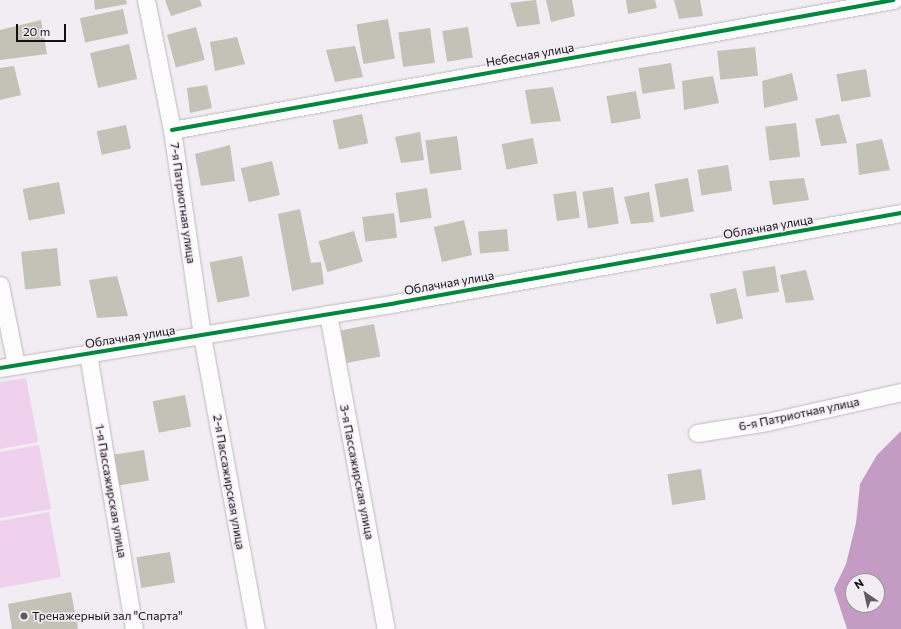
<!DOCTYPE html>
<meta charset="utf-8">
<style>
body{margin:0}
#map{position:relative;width:901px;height:629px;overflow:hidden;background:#f2edf2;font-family:Commissioner,sans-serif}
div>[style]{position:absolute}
.green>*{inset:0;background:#efd0ed}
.water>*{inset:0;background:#c49cc3}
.building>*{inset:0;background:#c2c2b6;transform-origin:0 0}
.roads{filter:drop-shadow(0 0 1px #bcb9bc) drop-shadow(0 0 1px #bcb9bc)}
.street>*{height:17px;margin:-8.5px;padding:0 8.5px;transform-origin:8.5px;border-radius:8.5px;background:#fdfcfd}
.cycleway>*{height:4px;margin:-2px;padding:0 2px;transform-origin:2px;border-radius:2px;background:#00873e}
.dots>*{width:11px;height:11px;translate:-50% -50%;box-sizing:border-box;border:2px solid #f3ecf3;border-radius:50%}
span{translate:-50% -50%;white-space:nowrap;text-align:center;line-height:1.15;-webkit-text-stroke:3px #f3ecf3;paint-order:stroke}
.street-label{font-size:12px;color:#121012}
.poi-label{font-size:12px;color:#121012}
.left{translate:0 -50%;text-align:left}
.north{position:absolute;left:845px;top:573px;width:40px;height:40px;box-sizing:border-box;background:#f3ecf3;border:1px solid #999499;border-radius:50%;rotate:326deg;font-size:11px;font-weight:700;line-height:16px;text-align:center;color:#121012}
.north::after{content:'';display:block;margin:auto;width:14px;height:18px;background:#605d60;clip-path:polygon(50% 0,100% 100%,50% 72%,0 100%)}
.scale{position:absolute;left:16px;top:24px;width:50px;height:18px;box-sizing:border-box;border:2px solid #121012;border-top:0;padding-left:5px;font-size:12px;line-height:14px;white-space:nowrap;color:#121012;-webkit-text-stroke:3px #f3ecf3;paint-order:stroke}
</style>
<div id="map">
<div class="green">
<i style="clip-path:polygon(26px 378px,38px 442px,0 449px,0 382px)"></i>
<i style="clip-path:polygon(39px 445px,51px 509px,0 518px,0 452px)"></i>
<i style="clip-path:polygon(49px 512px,61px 577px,0 588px,0 521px)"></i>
</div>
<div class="water">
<i style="clip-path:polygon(evenodd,901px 431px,901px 629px,847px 629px,834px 589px,846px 564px,856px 523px,860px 484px,877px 455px,901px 431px,853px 581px,877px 581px,877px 605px,853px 605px,853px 581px)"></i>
</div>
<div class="building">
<i style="clip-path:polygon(94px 0,126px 0,127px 4px,95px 10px)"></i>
<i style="clip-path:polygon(165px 0,200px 0,202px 6px,171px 16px)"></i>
<i style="clip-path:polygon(536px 0,540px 24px,517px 27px,510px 3px)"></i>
<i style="clip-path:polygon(546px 0,572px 0,575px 16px,551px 22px)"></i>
<i style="clip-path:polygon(626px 0,655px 0,657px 8px,628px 14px)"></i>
<i style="clip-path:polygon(674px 0,700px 0,703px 16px,679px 19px)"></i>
<i style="left:123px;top:9px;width:25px;height:44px;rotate:78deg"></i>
<i style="left:388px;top:19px;width:40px;height:32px;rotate:80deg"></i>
<i style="clip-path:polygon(41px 20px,47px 54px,0 60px,0 30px)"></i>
<i style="left:196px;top:27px;width:34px;height:30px;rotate:75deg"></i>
<i style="left:468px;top:27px;width:31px;height:26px;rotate:81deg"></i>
<i style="left:430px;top:28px;width:35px;height:32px;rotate:82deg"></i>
<i style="clip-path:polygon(237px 37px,245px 64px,215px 71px,210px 42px)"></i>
<i style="left:129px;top:44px;width:36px;height:40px;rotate:77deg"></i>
<i style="clip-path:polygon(355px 46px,363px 77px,335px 82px,326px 50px)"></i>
<i style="left:755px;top:47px;width:29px;height:38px;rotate:84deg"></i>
<i style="left:671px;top:63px;width:26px;height:33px;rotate:81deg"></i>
<i style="clip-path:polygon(14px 66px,21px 95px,0 100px,0 68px)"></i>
<i style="left:866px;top:69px;width:28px;height:30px;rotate:80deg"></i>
<i style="clip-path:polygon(792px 73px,798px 100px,764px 108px,762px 81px)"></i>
<i style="clip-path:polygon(713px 76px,719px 103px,684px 110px,682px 81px)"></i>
<i style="clip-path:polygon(207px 85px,212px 108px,190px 113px,187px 88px)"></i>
<i style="clip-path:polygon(553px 87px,561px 121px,531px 124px,525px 90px)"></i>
<i style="left:636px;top:91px;width:28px;height:30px;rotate:80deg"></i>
<i style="left:362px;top:114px;width:30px;height:30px;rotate:78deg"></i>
<i style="clip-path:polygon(839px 114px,847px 143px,821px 146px,815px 119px)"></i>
<i style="left:796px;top:123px;width:34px;height:31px;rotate:83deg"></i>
<i style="left:126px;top:125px;width:24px;height:30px;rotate:78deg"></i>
<i style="clip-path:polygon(420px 132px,424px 160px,401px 163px,395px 137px)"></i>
<i style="left:457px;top:136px;width:34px;height:32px;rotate:82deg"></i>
<i style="left:533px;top:138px;width:26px;height:32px;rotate:79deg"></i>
<i style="clip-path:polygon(882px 139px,890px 170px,859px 175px,856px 144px)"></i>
<i style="clip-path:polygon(230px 145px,235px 181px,201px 186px,195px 154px)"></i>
<i style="left:272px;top:161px;width:35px;height:32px;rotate:77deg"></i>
<i style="left:728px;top:165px;width:26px;height:31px;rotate:81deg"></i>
<i style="left:688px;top:178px;width:34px;height:34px;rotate:80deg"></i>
<i style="clip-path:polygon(804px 178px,809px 200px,773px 205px,769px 181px)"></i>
<i style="left:59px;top:182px;width:32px;height:37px;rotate:79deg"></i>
<i style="left:613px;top:187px;width:37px;height:31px;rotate:81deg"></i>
<i style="left:427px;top:188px;width:30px;height:32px;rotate:81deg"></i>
<i style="left:576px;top:191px;width:27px;height:23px;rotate:82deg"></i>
<i style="clip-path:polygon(649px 192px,654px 222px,631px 224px,624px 197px)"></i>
<i style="clip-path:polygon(300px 209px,311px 263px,321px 262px,324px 284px,292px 291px,278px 214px)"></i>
<i style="left:394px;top:213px;width:25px;height:32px;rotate:83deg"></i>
<i style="left:464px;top:220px;width:36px;height:31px;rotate:77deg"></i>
<i style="left:507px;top:229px;width:22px;height:29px;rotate:85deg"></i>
<i style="left:354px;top:231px;width:32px;height:37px;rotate:74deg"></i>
<i style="left:57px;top:248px;width:38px;height:36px;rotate:84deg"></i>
<i style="left:242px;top:256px;width:41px;height:33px;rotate:79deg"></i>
<i style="left:775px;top:266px;width:26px;height:33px;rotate:81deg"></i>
<i style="clip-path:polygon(806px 270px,814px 300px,786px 303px,780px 275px)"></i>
<i style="clip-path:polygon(117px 276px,128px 316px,97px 318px,89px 280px)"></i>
<i style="left:736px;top:288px;width:31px;height:27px;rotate:77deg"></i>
<i style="left:374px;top:324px;width:33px;height:34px;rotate:79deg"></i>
<i style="left:185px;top:395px;width:32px;height:33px;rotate:79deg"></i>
<i style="left:144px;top:450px;width:31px;height:34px;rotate:81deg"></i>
<i style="left:701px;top:469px;width:31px;height:34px;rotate:81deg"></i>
<i style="left:170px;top:552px;width:31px;height:34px;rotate:81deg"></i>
<i style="clip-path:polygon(71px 592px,78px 629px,12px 629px,8px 604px)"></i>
</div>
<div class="roads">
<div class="street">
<i style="left:146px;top:0;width:133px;rotate:78.7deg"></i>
<i style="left:172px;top:130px;width:208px;rotate:81.7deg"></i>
<i style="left:202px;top:336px;width:298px;rotate:79.6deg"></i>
<i style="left:172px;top:130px;width:733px;rotate:-10.22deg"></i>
<i style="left:0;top:285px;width:82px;rotate:78.7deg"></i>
<i style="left:328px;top:314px;width:320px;rotate:79.6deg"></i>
<i style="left:88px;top:354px;width:279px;rotate:80.5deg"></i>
<i style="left:0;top:368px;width:401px;rotate:-9.3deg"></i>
<i style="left:396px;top:303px;width:513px;rotate:-10.11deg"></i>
<i style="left:697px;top:433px;width:71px;rotate:-8.9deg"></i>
<i style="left:767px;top:422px;width:137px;rotate:-12.6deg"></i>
</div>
</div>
<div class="cycleway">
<i style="left:172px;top:130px;width:733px;rotate:-10.22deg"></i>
<i style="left:0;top:368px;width:401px;rotate:-9.3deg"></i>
<i style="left:396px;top:303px;width:513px;rotate:-10.11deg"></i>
</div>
<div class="dots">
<i style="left:24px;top:616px;background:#605d60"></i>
</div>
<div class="street-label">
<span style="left:530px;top:55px;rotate:-10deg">Небесная улица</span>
<span style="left:183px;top:203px;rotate:82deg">7-я Патриотная улица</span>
<span style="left:768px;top:227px;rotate:-10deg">Облачная улица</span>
<span style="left:449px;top:283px;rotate:-10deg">Облачная улица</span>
<span style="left:130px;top:337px;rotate:-9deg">Облачная улица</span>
<span style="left:799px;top:414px;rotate:-12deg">6-я Патриотная улица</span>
<span style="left:357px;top:472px;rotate:79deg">3-я Пассажирская улица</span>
<span style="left:229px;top:482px;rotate:80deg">2-я Пассажирская улица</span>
<span style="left:111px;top:491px;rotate:80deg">1-я Пассажирская улица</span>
</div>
<div class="poi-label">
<span class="left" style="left:32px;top:616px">Тренажерный зал "Спарта"</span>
</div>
<div class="north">N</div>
<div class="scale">20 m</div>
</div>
